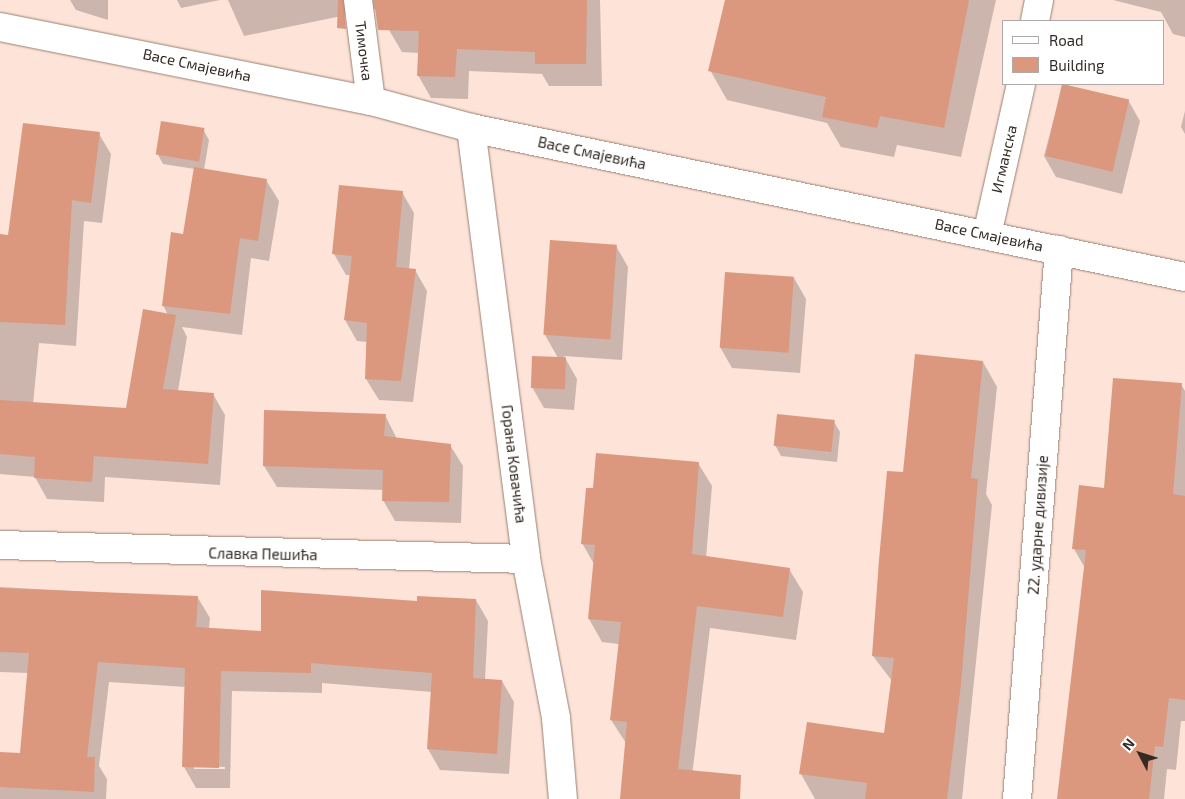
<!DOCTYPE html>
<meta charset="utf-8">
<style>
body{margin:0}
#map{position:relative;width:1185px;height:799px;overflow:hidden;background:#fee3d8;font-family:"Exo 2",sans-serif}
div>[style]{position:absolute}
.shadow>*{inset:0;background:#0003}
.building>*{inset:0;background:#db987e;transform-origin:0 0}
.roads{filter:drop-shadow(0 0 1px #988075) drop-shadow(0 0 1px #988075)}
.street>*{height:28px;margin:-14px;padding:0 14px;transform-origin:14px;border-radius:14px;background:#fff}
.secondary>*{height:28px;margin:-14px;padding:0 14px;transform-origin:14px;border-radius:14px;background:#fff}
span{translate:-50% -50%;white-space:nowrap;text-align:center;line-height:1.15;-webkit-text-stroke:4px #fff;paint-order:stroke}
.street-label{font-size:15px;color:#342a25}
.legend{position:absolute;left:1002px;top:20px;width:162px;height:65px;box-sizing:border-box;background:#fff;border:1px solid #aeaaa8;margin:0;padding:6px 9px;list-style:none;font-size:15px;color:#342a25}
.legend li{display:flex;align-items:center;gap:10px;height:25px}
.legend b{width:25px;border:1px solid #aeaaa8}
.north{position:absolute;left:1115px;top:729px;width:50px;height:50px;-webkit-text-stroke:4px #fff;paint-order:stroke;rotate:310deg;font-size:14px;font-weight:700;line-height:20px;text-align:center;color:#342a25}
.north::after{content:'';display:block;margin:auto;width:18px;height:22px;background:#342a25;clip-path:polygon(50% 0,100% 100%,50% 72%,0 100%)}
</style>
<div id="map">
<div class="shadow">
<i style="clip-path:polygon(70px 0,108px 0,108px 20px,76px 10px)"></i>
<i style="clip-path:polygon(177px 0,220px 0,181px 8px)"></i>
<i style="clip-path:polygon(228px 0,600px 0,602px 86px,549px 86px,542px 74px,469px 71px,468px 99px,431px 98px,418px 75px,419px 53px,402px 52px,389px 30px,390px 6px,244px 36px)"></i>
<i style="clip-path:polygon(726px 0,996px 0,961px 157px,897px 145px,894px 157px,841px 147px,827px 123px,727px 100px,710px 70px)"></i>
<i style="clip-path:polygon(1113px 0,1185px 0,1185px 37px,1173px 34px,1161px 12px)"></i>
<i style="clip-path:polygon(1063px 84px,1128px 100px,1140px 121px,1122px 194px,1056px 177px,1044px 156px)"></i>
<i style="clip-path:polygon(1185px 111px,1185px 134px,1181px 127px)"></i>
<i style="clip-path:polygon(203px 129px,209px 140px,204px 170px,266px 180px,279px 201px,269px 261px,251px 258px,242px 335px,182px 327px,187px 337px,178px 391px,213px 394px,225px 415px,220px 485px,105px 477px,104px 502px,47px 499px,35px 477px,0 474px,0 235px,9px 236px,99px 134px,111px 154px,102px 223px,84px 221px,76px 346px,39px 343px,33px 404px,127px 409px,168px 315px,163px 305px,184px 235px,195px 169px,163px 164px,157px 153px)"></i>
<i style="clip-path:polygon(402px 192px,414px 213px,409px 269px,415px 270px,427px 291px,413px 402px,379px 400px,366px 379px,368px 342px,357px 341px,345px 320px,351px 275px,346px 275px,334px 254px)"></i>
<i style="clip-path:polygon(616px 246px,628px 267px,622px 360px,564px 356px,577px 379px,574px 410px,544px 408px,532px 387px,558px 358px,545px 335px)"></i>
<i style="clip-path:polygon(794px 278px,806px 299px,800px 373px,732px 368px,720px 347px)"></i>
<i style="clip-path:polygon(983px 362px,997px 387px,986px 494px,992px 505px,962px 799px,815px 799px,801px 774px,885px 735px,892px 681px,873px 656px,904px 473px)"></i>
<i style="clip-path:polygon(1181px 384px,1185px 391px,1185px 721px,1181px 721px,1176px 770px,1167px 769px,1164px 799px,1060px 799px,1085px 568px,1074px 549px,1105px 489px)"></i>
<i style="clip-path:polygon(385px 415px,397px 439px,450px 445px,463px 466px,461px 523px,395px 521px,383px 500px,384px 490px,277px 487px,264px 466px)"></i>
<i style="clip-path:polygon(834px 422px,840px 432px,837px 462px,781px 456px,775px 445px)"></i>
<i style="clip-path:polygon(698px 463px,712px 486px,706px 558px,789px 569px,803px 592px,796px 640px,710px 628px,692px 776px,703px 799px,621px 799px,626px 743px,611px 720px,619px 644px,602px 642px,589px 619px,594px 564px,582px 543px,594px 489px)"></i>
<i style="clip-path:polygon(evenodd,0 587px,198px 598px,210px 618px,209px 629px,262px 632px,418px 602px,476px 600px,488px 621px,485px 680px,502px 681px,514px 702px,509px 774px,440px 770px,428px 749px,432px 692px,322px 683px,322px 693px,232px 691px,230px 788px,196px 788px,184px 767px,186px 687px,109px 682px,99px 766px,107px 779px,106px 799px,0 799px,0 753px,21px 754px,28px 673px,0 672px,0 587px,194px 766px,225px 767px,225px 769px,194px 769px,194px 766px)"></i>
</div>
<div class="building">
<i style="clip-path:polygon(338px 0,343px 0,346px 29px,337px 28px)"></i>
<i style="clip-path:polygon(374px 0,587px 0,586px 64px,535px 64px,535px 52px,457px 49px,455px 77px,417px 76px,419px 31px,378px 30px)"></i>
<i style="clip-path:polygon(725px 0,969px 0,944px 128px,880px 116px,877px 128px,822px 117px,826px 97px,708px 71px)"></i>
<i style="left:1062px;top:84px;width:69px;height:74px;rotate:13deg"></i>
<i style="left:161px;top:121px;width:44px;height:34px;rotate:9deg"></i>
<i style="clip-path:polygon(23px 123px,100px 132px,91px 203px,72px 200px,65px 325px,0 322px,0 234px,8px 235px)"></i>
<i style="clip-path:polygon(194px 167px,267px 179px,258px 241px,240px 238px,230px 314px,162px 306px,171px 232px,183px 234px)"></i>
<i style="clip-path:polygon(339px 185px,403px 191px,396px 267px,416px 269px,401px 381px,365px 379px,367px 323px,344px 320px,352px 256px,332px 254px)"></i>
<i style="left:550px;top:240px;width:67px;height:95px;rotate:4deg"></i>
<i style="left:725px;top:272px;width:69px;height:76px;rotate:4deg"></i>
<i style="clip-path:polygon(143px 309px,176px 315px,163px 389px,214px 393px,208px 464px,94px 456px,92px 482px,34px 478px,35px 457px,0 454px,0 400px,126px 408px)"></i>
<i style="clip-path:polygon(915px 354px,983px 361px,971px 478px,978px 479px,961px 684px,947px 799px,865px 799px,867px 783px,799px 774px,807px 722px,884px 733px,894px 658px,872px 656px,879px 560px,887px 471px,903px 472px)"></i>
<i style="left:532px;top:356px;width:34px;height:32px;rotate:2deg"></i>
<i style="clip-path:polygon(1113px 378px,1182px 383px,1173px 494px,1185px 496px,1185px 700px,1169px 698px,1163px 747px,1155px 746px,1149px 799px,1057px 799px,1086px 550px,1072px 549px,1079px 485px,1104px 488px)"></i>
<i style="clip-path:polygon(264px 410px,386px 414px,384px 436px,451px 444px,449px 502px,382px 501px,383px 470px,263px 466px)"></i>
<i style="left:777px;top:414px;width:58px;height:32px;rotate:6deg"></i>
<i style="clip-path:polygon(596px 453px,699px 462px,692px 554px,790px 568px,783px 617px,697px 606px,678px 769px,741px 775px,740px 799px,620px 799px,627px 722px,610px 720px,621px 622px,588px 619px,595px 545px,581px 544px,586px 488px,593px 488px)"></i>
<i style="clip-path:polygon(0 588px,198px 596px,196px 627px,261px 631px,261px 590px,417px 601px,417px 596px,476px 599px,473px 678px,502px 680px,497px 754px,427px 749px,432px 673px,311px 663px,311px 673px,221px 671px,219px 768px,182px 767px,185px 668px,98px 662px,87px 757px,95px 757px,94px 792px,0 787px,0 752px,20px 753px,29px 653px,0 652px)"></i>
</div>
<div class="roads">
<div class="street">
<i style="left:358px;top:0;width:102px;rotate:82.7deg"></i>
<i style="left:1035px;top:21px;width:21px;rotate:-79deg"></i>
<i style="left:471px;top:128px;width:434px;rotate:82.7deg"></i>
<i style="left:526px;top:559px;width:162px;rotate:79.3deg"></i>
<i style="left:556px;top:718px;width:81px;rotate:85.1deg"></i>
<i style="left:987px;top:235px;width:155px;rotate:-77.3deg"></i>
<i style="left:0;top:545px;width:526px;rotate:1.52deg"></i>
<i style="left:1017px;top:799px;width:551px;rotate:-85.63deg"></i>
</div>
<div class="secondary">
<i style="left:0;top:27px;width:378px;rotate:11.3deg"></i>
<i style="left:371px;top:101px;width:104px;rotate:15.1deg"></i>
<i style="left:471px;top:128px;width:729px;rotate:11.79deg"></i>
</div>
</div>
<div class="street-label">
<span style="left:364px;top:51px;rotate:83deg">Тимочка</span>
<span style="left:197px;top:65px;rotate:12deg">Васе Смајевића</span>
<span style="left:592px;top:153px;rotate:12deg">Васе Смајевића</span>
<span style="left:1004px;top:159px;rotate:-77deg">Игманска</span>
<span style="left:989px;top:235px;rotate:12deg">Васе Смајевића</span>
<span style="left:514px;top:464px;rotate:83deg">Горана Ковачића</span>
<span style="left:1038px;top:525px;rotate:-86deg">22. ударне дивизије</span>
<span style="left:263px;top:554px;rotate:1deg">Славка Пешића</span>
</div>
<ul class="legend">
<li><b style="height:6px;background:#fff"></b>Road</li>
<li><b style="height:14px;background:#db987e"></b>Building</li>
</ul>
<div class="north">N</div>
</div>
